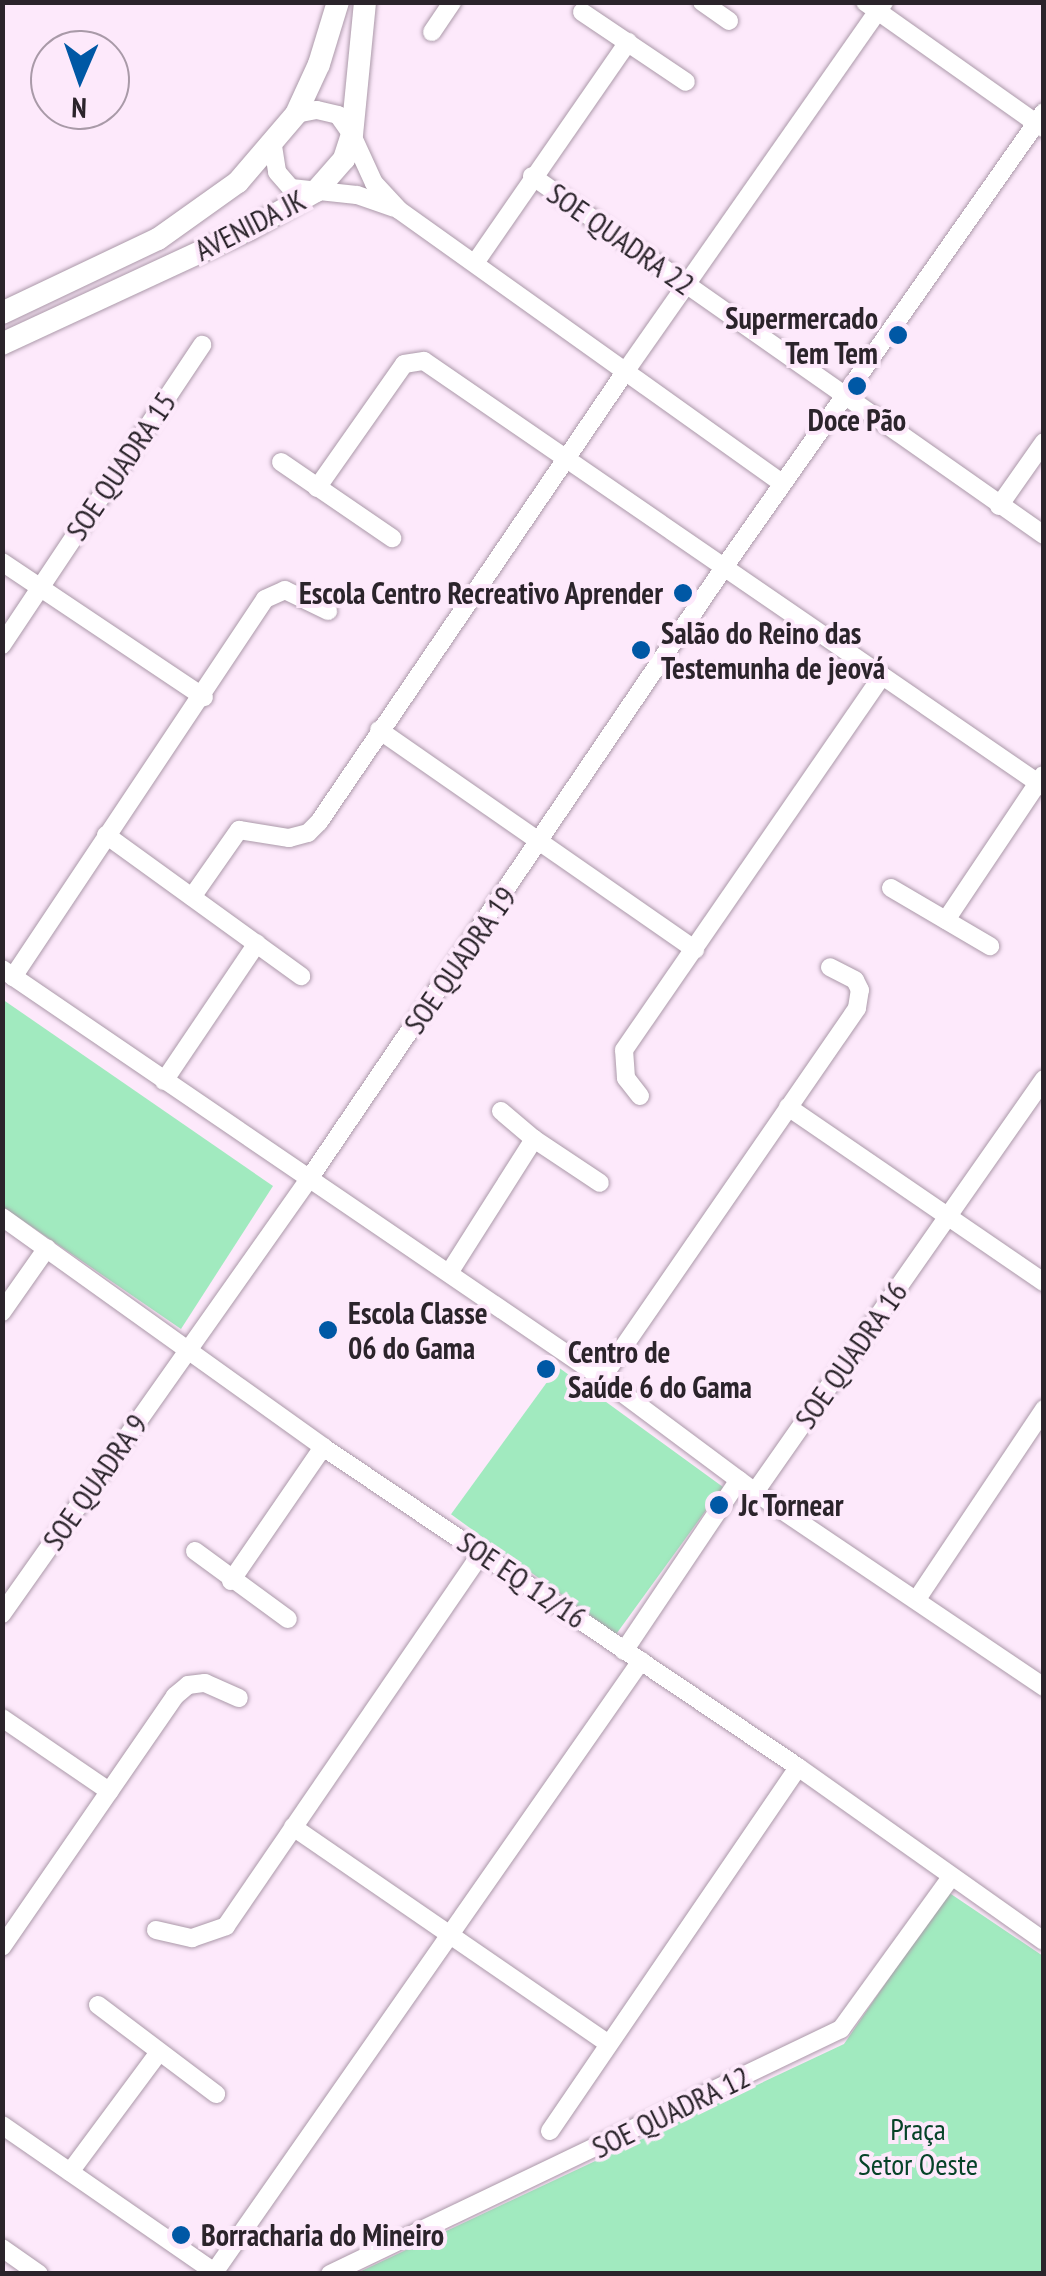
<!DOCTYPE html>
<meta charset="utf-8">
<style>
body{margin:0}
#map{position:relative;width:1046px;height:2276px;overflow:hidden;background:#fde9fb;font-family:"PT Sans Narrow",sans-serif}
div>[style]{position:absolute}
.green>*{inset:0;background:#a1eabf;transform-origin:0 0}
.roads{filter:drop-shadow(0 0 2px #ab99a9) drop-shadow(0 0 2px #ab99a9)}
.minor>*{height:18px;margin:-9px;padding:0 9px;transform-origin:9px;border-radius:9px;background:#fff}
.major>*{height:22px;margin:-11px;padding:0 11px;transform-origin:11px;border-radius:11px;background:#fff}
.dots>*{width:28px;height:28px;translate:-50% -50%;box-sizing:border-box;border:5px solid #fde9fb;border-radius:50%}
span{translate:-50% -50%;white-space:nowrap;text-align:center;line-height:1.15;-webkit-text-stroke:8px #fde9fb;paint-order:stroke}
.street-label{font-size:30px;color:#2b242b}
.poi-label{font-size:30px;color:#2b242b;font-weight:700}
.right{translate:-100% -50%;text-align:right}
.left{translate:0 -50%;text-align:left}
.park-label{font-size:30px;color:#064328}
.frame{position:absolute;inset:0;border:5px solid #2b242b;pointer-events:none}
.north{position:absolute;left:30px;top:30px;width:100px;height:100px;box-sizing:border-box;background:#fde9fb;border:2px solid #a99aa8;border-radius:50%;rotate:182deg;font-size:28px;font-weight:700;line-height:40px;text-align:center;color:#2b242b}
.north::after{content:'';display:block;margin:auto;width:35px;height:45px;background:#0058a5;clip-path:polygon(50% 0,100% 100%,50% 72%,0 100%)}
</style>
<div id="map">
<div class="green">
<i style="clip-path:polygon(2px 999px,273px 1186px,181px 1329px,3px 1207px)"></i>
<i style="left:558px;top:1367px;width:204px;height:182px;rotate:36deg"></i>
<i style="clip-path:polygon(948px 1892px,1043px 1956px,1043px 2273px,355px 2274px,844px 2044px)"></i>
</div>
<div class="roads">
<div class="minor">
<i style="left:702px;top:2px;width:33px;rotate:35deg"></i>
<i style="left:865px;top:2px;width:218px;rotate:35.3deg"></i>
<i style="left:582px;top:12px;width:125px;rotate:33.9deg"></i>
<i style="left:432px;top:32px;width:36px;rotate:-56deg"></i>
<i style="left:296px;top:114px;width:21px;rotate:-11deg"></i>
<i style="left:317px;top:110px;width:22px;rotate:13deg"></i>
<i style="left:338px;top:115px;width:24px;rotate:55deg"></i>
<i style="left:352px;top:135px;width:53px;rotate:65.4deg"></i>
<i style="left:374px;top:183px;width:37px;rotate:47deg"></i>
<i style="left:399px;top:210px;width:470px;rotate:35.5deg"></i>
<i style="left:273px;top:146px;width:26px;rotate:81deg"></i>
<i style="left:277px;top:172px;width:21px;rotate:49deg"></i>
<i style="left:291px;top:188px;width:66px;rotate:6.1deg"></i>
<i style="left:357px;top:195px;width:39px;rotate:19deg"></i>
<i style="left:532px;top:176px;width:625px;rotate:35.04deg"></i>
<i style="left:475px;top:263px;width:269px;rotate:-55.3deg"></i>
<i style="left:281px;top:462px;width:135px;rotate:34.4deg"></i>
<i style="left:317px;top:488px;width:151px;rotate:-54.9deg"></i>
<i style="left:404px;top:364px;width:20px;rotate:-9deg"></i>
<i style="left:424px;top:361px;width:752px;rotate:34.49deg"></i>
<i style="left:999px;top:506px;width:78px;rotate:-54.9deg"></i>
<i style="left:2px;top:562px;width:243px;rotate:33.8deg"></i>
<i style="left:2px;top:645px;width:361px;rotate:-56.3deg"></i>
<i style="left:379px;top:730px;width:385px;rotate:34.8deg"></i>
<i style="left:106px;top:835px;width:241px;rotate:35.9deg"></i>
<i style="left:891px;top:888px;width:115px;rotate:30.4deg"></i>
<i style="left:192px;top:897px;width:82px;rotate:-55deg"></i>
<i style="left:239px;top:830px;width:51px;rotate:9.1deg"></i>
<i style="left:289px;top:838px;width:20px;rotate:-15deg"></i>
<i style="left:308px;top:833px;width:16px;rotate:-45deg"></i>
<i style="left:319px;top:822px;width:544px;rotate:-55.78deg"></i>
<i style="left:625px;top:372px;width:452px;rotate:-55deg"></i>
<i style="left:946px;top:920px;width:174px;rotate:-56.2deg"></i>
<i style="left:2px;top:969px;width:726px;rotate:34.28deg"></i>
<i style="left:602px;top:1378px;width:191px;rotate:36.7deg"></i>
<i style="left:755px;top:1492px;width:349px;rotate:34deg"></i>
<i style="left:13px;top:977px;width:454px;rotate:-56.3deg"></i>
<i style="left:265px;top:599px;width:22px;rotate:-24deg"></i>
<i style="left:285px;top:590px;width:48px;rotate:26deg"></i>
<i style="left:164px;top:1081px;width:166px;rotate:-56deg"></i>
<i style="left:640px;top:1096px;width:23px;rotate:-128deg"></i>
<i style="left:626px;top:1078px;width:28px;rotate:-94deg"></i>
<i style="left:624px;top:1050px;width:454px;rotate:-55.4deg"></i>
<i style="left:788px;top:1107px;width:310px;rotate:34.4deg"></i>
<i style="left:501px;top:1111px;width:43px;rotate:40.3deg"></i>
<i style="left:2px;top:1217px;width:395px;rotate:35.6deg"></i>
<i style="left:323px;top:1447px;width:573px;rotate:33.97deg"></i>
<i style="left:798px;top:1767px;width:301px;rotate:35.3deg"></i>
<i style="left:449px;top:1273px;width:159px;rotate:-57.6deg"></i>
<i style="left:534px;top:1139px;width:79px;rotate:33.7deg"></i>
<i style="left:2px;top:1312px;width:78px;rotate:-54.9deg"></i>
<i style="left:602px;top:1378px;width:449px;rotate:-55.4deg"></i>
<i style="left:857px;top:1008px;width:18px;rotate:-81deg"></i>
<i style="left:860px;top:990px;width:11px;rotate:-117deg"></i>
<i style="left:855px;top:980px;width:28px;rotate:-153deg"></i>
<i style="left:755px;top:1492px;width:504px;rotate:-55.02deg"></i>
<i style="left:195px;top:1551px;width:115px;rotate:36.2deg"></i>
<i style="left:231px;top:1581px;width:163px;rotate:-55.5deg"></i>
<i style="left:917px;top:1599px;width:229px;rotate:-56.2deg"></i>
<i style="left:2px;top:1614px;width:532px;rotate:-54.79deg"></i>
<i style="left:309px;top:1179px;width:741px;rotate:-55.84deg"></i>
<i style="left:725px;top:566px;width:555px;rotate:-54.91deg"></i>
<i style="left:624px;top:1651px;width:206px;rotate:-56.1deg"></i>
<i style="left:2px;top:1718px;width:130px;rotate:34.3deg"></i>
<i style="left:293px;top:1827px;width:381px;rotate:34.5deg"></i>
<i style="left:156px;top:1930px;width:37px;rotate:13deg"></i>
<i style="left:192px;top:1938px;width:36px;rotate:-19deg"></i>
<i style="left:226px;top:1926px;width:453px;rotate:-55.6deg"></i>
<i style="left:2px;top:1947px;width:305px;rotate:-55.4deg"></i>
<i style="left:175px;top:1696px;width:17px;rotate:-40deg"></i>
<i style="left:188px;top:1685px;width:17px;rotate:-7deg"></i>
<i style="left:205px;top:1683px;width:37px;rotate:24deg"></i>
<i style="left:98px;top:2005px;width:148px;rotate:37deg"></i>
<i style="left:2px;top:2125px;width:262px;rotate:34.7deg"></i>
<i style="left:550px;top:2131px;width:440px;rotate:-55.7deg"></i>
<i style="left:70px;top:2172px;width:149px;rotate:-53.4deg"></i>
<i style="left:2px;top:2248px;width:45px;rotate:35.1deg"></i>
<i style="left:213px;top:2274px;width:748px;rotate:-55.08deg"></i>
<i style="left:330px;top:2274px;width:567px;rotate:-25.62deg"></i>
<i style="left:841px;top:2029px;width:188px;rotate:-54.1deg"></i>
</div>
<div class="major">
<i style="left:2px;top:313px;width:173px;rotate:-25.4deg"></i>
<i style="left:158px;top:239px;width:98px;rotate:-35.5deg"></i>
<i style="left:238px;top:182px;width:89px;rotate:-49.5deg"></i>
<i style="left:296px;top:114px;width:55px;rotate:-65.3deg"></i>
<i style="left:319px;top:64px;width:65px;rotate:-73deg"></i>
<i style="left:2px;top:344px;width:271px;rotate:-24.9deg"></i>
<i style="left:248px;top:230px;width:78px;rotate:-29.8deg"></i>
<i style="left:316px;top:191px;width:43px;rotate:-48.8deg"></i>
<i style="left:344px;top:159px;width:25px;rotate:-72deg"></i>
<i style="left:352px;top:135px;width:134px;rotate:-84.4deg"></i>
</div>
</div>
<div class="dots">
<i style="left:898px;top:335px;background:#0058a5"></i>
<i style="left:857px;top:386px;background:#0058a5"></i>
<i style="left:683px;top:593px;background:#0058a5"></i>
<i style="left:641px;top:650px;background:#0058a5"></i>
<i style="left:328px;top:1330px;background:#0058a5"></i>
<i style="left:546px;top:1369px;background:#0058a5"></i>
<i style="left:719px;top:1505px;background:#0058a5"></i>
<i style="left:181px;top:2235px;background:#0058a5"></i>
</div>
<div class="street-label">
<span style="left:250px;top:225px;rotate:-27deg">AVENIDA JK</span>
<span style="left:621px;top:239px;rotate:35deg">SOE QUADRA 22</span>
<span style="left:121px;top:466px;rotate:-56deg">SOE QUADRA 15</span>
<span style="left:460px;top:960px;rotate:-55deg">SOE QUADRA 19</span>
<span style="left:851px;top:1355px;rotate:-55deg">SOE QUADRA 16</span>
<span style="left:95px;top:1482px;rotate:-55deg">SOE QUADRA 9</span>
<span style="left:522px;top:1580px;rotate:34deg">SOE EQ 12/16</span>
<span style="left:671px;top:2112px;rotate:-26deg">SOE QUADRA 12</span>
</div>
<div class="poi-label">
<span class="right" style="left:878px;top:335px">Supermercado<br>Tem Tem</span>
<span style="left:857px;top:420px">Doce Pão</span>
<span class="right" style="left:663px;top:593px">Escola Centro Recreativo Aprender</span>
<span class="left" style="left:661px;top:650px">Salão do Reino das<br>Testemunha de jeová</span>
<span class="left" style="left:348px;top:1330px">Escola Classe<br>06 do Gama</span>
<span class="left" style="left:568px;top:1369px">Centro de<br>Saúde 6 do Gama</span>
<span class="left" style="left:739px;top:1505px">Jc Tornear</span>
<span class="left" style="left:201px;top:2235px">Borracharia do Mineiro</span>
</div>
<div class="park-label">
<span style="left:918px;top:2146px">Praça<br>Setor Oeste</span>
</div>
<div class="frame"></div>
<div class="north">N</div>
</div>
